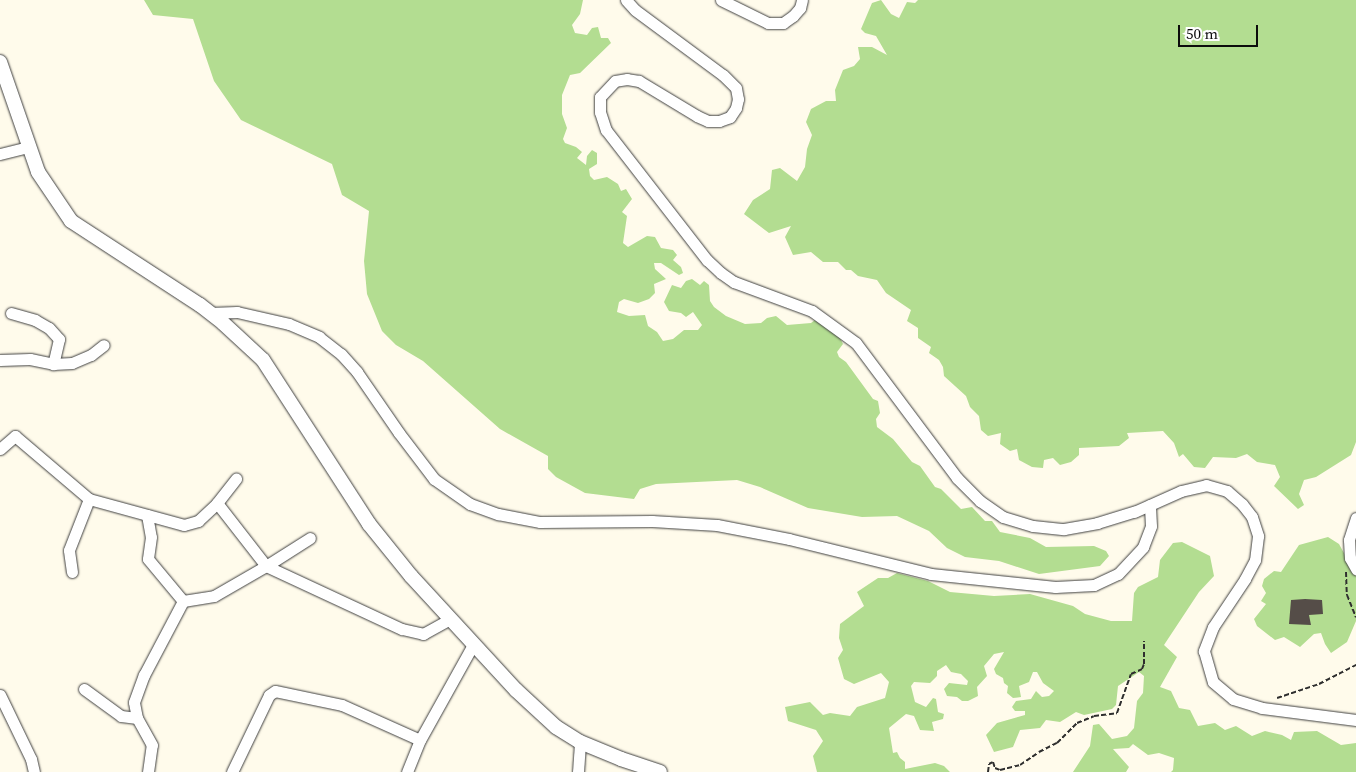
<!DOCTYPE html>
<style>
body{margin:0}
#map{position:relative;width:1356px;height:772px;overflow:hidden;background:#fffbeb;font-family:"Source Serif 4",serif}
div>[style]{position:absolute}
.forest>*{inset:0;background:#b3dd91}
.building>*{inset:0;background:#554d48}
.path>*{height:2px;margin-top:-1px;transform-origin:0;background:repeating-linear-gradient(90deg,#2e2e2e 0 5px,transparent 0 7.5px)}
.roads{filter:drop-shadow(0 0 1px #3f3f3f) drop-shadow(0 0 1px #3f3f3f)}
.minor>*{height:11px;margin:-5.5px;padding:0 5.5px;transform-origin:5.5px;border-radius:5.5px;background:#fff}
.tertiary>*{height:14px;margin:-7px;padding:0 7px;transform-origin:7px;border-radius:7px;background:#fff}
span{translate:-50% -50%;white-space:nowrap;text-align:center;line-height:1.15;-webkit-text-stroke:5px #fff;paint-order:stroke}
.scale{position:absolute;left:1178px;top:25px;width:80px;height:22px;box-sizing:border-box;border:2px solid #0c0c0c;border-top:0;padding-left:6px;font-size:15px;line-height:18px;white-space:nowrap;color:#0c0c0c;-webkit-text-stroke:4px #fff;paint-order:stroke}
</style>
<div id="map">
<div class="forest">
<i style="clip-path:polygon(144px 0,583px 0,580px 14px,572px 25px,575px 33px,587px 35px,592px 28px,598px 27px,601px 38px,608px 38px,611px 43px,580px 73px,570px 75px,562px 95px,562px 114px,567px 128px,563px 139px,565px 143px,576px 147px,582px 152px,577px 158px,586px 165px,587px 156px,592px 150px,597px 153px,597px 164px,589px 169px,590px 176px,594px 180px,607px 177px,618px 184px,621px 191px,626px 189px,632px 199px,622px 212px,627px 216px,623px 243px,628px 247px,647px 236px,655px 237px,661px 248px,673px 250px,677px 255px,673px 260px,681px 267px,683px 273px,679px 275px,661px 263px,654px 263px,655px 269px,666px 279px,654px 284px,655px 293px,649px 299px,638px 303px,624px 299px,619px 302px,617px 312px,629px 316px,645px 315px,648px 326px,657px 332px,663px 341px,673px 339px,684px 330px,698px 330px,702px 325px,693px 312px,686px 317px,681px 313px,669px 311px,664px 302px,672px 285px,681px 288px,686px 281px,692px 279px,700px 285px,704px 281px,709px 285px,710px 301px,714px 307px,726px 316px,745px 324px,761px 323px,767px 318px,776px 316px,787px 325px,811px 323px,815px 320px,839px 336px,843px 344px,837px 352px,839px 357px,846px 362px,873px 399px,878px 401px,880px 413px,876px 419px,877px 427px,893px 439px,912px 462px,920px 466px,935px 487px,941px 489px,961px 509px,972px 507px,985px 521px,992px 521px,1000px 532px,1030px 538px,1046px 547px,1094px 546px,1106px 551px,1109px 556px,1100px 566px,1039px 574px,999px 561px,965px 557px,947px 548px,929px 531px,897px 516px,862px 517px,808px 508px,760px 487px,737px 480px,656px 484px,640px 489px,634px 499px,585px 493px,556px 477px,548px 469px,548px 456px,500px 429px,423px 361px,396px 345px,382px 331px,367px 294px,364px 261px,369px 211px,342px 195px,332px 164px,241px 120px,214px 81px,193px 19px,153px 15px)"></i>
<i style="clip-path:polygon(881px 0,891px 14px,899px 18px,907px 2px,915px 3px,918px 0,1356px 0,1356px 442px,1351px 455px,1316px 477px,1304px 480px,1299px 494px,1304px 505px,1298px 509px,1274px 486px,1280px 477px,1275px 465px,1257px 462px,1247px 454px,1236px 458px,1213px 457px,1205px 468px,1194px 467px,1183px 454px,1179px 457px,1174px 443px,1163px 431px,1127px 433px,1129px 438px,1119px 446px,1079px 448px,1079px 455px,1071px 462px,1060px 465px,1053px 458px,1044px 460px,1043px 468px,1032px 467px,1019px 460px,1017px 449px,1010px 451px,1000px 444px,1001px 433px,988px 436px,981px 430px,979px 416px,970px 407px,966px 396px,944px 376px,943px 367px,939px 360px,929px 353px,931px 347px,918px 338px,918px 328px,907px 321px,911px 310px,886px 293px,877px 280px,858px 276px,851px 270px,846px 270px,838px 262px,823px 262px,811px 252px,793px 255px,785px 237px,791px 226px,769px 233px,744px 214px,753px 200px,770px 189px,772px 170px,780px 168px,797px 181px,805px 167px,807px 149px,812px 135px,806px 122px,811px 109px,826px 101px,836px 101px,835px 90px,843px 70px,854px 66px,860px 59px,858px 47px,872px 47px,887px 55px,876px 36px,865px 33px,861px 29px,872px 3px)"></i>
<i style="clip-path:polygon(1328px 537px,1339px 544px,1356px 575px,1356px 621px,1347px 642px,1331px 653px,1325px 644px,1321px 633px,1314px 634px,1300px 647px,1284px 637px,1275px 640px,1257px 626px,1254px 619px,1266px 604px,1261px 601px,1266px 593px,1262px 586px,1264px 579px,1274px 571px,1281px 572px,1299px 545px)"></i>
<i style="clip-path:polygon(1182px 542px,1210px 556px,1214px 576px,1199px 592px,1164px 645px,1177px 657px,1160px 687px,1171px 691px,1179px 708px,1190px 710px,1198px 726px,1215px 723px,1225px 730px,1236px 726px,1252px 736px,1265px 731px,1282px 735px,1291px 740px,1294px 732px,1317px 731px,1341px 745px,1356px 743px,1356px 772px,1171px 772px,1173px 770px,1174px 758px,1159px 753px,1148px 755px,1133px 744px,1129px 748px,1113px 749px,1129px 767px,1126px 772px,1073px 772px,1090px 746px,1093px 725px,1099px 724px,1112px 739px,1127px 736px,1134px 728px,1137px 701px,1143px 693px,1144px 676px,1139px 672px,1118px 686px,1116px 705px,1112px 709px,1084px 715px,1076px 712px,1060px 722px,1046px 720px,1040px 728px,1020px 730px,1013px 747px,994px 752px,986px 735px,997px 723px,1025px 715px,1025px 711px,1015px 711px,1012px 707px,1016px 701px,1031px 699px,1036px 691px,1042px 697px,1049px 696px,1054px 691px,1043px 683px,1037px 672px,1033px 672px,1029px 682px,1019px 686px,1021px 697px,1013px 698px,1007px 693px,1008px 686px,1004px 683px,1003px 678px,996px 674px,994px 669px,1004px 652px,994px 654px,984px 666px,987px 676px,977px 687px,978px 696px,968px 701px,962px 701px,957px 697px,947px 696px,944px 689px,949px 683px,967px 685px,968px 681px,961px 674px,951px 672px,946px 665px,937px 671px,937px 676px,930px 683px,914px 682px,911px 686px,915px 702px,926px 707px,933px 698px,936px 699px,938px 712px,944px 714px,943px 719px,932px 722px,934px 731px,920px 730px,914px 716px,906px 714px,889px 728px,893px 753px,897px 752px,900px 758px,905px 762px,905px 769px,935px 763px,944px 766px,950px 772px,817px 772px,813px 756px,823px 741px,816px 730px,788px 721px,785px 707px,810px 702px,823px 715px,830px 713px,850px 716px,857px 707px,885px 698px,889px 682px,881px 673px,854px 684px,844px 679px,838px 658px,843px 650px,839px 638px,840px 624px,864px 606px,857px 592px,878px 578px,888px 578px,897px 573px,928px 581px,950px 592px,994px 596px,1030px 594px,1073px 606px,1085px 614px,1111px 621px,1132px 621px,1134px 593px,1138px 587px,1158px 577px,1160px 560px,1173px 543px)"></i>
</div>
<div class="building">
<i style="clip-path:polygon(1305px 599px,1322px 600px,1323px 614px,1309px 615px,1311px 625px,1289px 624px,1291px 600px)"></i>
</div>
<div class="path">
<i style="left:1346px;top:572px;width:23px;rotate:88deg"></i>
<i style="left:1347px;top:595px;width:24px;rotate:68deg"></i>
<i style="left:1277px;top:698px;width:44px;rotate:-18.4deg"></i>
<i style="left:1319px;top:684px;width:42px;rotate:-27.2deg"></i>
<i style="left:988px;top:772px;width:8px;rotate:-83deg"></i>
<i style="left:989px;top:764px;width:4px;rotate:-27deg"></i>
<i style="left:993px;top:762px;width:6px;rotate:72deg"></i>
<i style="left:995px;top:768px;width:5px;rotate:22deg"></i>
<i style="left:1000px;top:770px;width:21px;rotate:-14deg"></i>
<i style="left:1020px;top:765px;width:23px;rotate:-34deg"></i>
<i style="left:1039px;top:752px;width:20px;rotate:-27deg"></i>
<i style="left:1057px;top:743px;width:28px;rotate:-45deg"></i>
<i style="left:1077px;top:723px;width:18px;rotate:-22deg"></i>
<i style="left:1094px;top:716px;width:23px;rotate:-7deg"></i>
<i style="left:1117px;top:713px;width:41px;rotate:-70.3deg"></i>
<i style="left:1131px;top:674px;width:12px;rotate:-24deg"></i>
<i style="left:1142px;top:669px;width:5px;rotate:-68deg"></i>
<i style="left:1144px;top:664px;width:23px;rotate:-90deg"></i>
</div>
<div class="roads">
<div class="minor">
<i style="left:626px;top:0;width:13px;rotate:48deg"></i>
<i style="left:635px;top:10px;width:109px;rotate:36.5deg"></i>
<i style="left:723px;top:75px;width:18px;rotate:45deg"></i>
<i style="left:736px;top:88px;width:11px;rotate:80deg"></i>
<i style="left:738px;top:99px;width:9px;rotate:103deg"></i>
<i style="left:736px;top:108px;width:11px;rotate:124deg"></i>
<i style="left:730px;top:117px;width:12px;rotate:160deg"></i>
<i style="left:719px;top:121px;width:11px;rotate:180deg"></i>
<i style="left:708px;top:121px;width:12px;rotate:-156deg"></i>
<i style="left:697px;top:116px;width:68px;rotate:-148.9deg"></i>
<i style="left:639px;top:81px;width:12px;rotate:-171deg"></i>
<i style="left:627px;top:79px;width:12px;rotate:171deg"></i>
<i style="left:615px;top:81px;width:22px;rotate:133deg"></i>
<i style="left:600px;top:97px;width:15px;rotate:90deg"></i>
<i style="left:600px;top:112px;width:19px;rotate:72deg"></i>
<i style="left:606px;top:130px;width:165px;rotate:52.2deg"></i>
<i style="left:707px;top:260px;width:19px;rotate:43deg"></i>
<i style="left:721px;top:273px;width:16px;rotate:35deg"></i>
<i style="left:734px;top:282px;width:83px;rotate:20.4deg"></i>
<i style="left:812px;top:311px;width:54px;rotate:36deg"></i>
<i style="left:856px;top:343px;width:169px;rotate:53.2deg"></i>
<i style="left:957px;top:478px;width:33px;rotate:45deg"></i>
<i style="left:980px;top:501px;width:28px;rotate:35deg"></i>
<i style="left:1003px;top:517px;width:31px;rotate:17deg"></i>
<i style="left:1033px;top:526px;width:31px;rotate:6deg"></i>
<i style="left:1064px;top:529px;width:34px;rotate:-10deg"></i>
<i style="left:1097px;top:523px;width:39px;rotate:-17deg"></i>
<i style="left:1134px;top:512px;width:51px;rotate:-24.1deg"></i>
<i style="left:1181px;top:491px;width:26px;rotate:-13deg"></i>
<i style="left:1206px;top:485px;width:22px;rotate:16deg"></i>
<i style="left:1227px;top:491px;width:20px;rotate:41deg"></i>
<i style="left:1242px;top:504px;width:16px;rotate:52deg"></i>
<i style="left:1252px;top:517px;width:20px;rotate:72deg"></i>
<i style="left:1258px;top:536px;width:24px;rotate:97deg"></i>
<i style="left:1255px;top:560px;width:21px;rotate:118deg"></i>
<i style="left:1245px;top:579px;width:58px;rotate:123.7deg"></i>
<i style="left:1213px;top:627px;width:26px;rotate:111deg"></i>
<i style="left:1204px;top:651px;width:32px;rotate:74deg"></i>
<i style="left:1213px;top:682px;width:26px;rotate:40deg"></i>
<i style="left:1233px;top:699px;width:30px;rotate:17deg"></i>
<i style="left:1262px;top:708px;width:95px;rotate:7.3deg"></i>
<i style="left:721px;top:0;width:52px;rotate:26.1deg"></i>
<i style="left:768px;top:23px;width:15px"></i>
<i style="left:783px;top:23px;width:12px;rotate:-35deg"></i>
<i style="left:793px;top:16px;width:11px;rotate:-49deg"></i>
<i style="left:800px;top:8px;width:8px;rotate:-76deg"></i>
<i style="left:0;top:154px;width:29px;rotate:-14deg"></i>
<i style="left:11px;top:313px;width:25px;rotate:16deg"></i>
<i style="left:35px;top:320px;width:16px;rotate:30deg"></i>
<i style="left:49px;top:328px;width:15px;rotate:48deg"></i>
<i style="left:59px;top:339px;width:26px;rotate:103deg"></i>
<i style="left:210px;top:313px;width:27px;rotate:-2deg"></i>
<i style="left:237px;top:312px;width:53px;rotate:13deg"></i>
<i style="left:289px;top:324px;width:33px;rotate:23deg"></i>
<i style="left:319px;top:337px;width:28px;rotate:38deg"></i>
<i style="left:341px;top:354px;width:24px;rotate:48deg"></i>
<i style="left:357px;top:372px;width:74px;rotate:55.5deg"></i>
<i style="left:399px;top:433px;width:58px;rotate:52.7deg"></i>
<i style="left:434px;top:479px;width:44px;rotate:34.8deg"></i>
<i style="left:470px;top:504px;width:30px;rotate:20deg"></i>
<i style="left:498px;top:514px;width:43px;rotate:10.8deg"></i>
<i style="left:540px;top:522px;width:112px;rotate:-0.5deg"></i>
<i style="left:652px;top:521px;width:65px;rotate:3.5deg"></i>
<i style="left:717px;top:525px;width:73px;rotate:11deg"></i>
<i style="left:789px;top:539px;width:146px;rotate:13.8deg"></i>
<i style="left:931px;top:574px;width:125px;rotate:6deg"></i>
<i style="left:1055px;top:587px;width:39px;rotate:-3deg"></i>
<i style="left:1094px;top:585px;width:26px;rotate:-25deg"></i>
<i style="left:1118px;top:574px;width:37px;rotate:-47deg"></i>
<i style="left:1143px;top:547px;width:22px;rotate:-69deg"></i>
<i style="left:1151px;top:526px;width:21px;rotate:-93deg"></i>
<i style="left:0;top:360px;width:30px;rotate:-2deg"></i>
<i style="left:30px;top:359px;width:24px;rotate:12deg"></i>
<i style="left:53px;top:364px;width:19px;rotate:-3deg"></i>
<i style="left:72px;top:363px;width:21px;rotate:-23deg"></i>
<i style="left:91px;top:355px;width:16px;rotate:-38deg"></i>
<i style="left:0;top:449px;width:20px;rotate:-41deg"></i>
<i style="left:15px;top:436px;width:97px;rotate:40.4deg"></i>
<i style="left:89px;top:499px;width:98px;rotate:15.3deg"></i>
<i style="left:184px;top:525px;width:15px;rotate:-16deg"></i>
<i style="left:198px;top:521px;width:26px;rotate:-43deg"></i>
<i style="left:217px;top:503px;width:80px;rotate:52.1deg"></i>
<i style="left:266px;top:566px;width:52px;rotate:-32.5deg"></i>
<i style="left:217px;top:503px;width:31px;rotate:-52deg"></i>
<i style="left:147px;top:515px;width:22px;rotate:80deg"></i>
<i style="left:151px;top:537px;width:22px;rotate:98deg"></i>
<i style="left:148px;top:559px;width:55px;rotate:50.2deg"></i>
<i style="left:1356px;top:518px;width:23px;rotate:108deg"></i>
<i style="left:1349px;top:540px;width:18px;rotate:87deg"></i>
<i style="left:1350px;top:558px;width:13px;rotate:61deg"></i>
<i style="left:72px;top:572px;width:22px;rotate:-98deg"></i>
<i style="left:69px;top:550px;width:55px;rotate:-68.6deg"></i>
<i style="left:183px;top:601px;width:31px;rotate:-9deg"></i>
<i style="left:214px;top:596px;width:60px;rotate:-30deg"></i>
<i style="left:266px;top:566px;width:150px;rotate:24.9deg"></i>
<i style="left:402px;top:629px;width:22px;rotate:13deg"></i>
<i style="left:423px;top:634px;width:31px;rotate:-29deg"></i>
<i style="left:84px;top:689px;width:46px;rotate:36.1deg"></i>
<i style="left:121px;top:716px;width:16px;rotate:7deg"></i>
<i style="left:0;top:695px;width:71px;rotate:64.2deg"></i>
<i style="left:31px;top:759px;width:13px;rotate:77deg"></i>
<i style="left:148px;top:772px;width:27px;rotate:-82deg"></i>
<i style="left:152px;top:745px;width:31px;rotate:-119deg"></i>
<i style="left:137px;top:718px;width:16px;rotate:-101deg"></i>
<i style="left:134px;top:702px;width:29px;rotate:-70deg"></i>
<i style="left:144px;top:675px;width:84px;rotate:-62.2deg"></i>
<i style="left:232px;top:772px;width:85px;rotate:-64.3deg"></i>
<i style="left:269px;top:695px;width:7px;rotate:-34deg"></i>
<i style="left:275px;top:691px;width:68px;rotate:11.8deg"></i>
<i style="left:342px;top:705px;width:85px;rotate:24.2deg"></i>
<i style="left:420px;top:740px;width:111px;rotate:-60.9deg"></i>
<i style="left:407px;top:772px;width:35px;rotate:-68deg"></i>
<i style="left:578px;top:772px;width:30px;rotate:-86deg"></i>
</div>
<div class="tertiary">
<i style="left:0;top:62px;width:116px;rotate:70.9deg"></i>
<i style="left:38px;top:172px;width:59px;rotate:56deg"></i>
<i style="left:71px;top:221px;width:154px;rotate:33.1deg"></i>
<i style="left:200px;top:305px;width:29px;rotate:38deg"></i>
<i style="left:223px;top:323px;width:54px;rotate:42.8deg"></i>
<i style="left:263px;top:360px;width:195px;rotate:57.1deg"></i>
<i style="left:369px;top:524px;width:67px;rotate:51.1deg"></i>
<i style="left:411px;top:576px;width:155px;rotate:47.4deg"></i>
<i style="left:516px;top:690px;width:54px;rotate:42.8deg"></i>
<i style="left:556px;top:727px;width:28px;rotate:32deg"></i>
<i style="left:580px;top:742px;width:44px;rotate:22.5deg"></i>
<i style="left:621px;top:759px;width:41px;rotate:18.4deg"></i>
</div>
</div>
<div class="scale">50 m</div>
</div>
